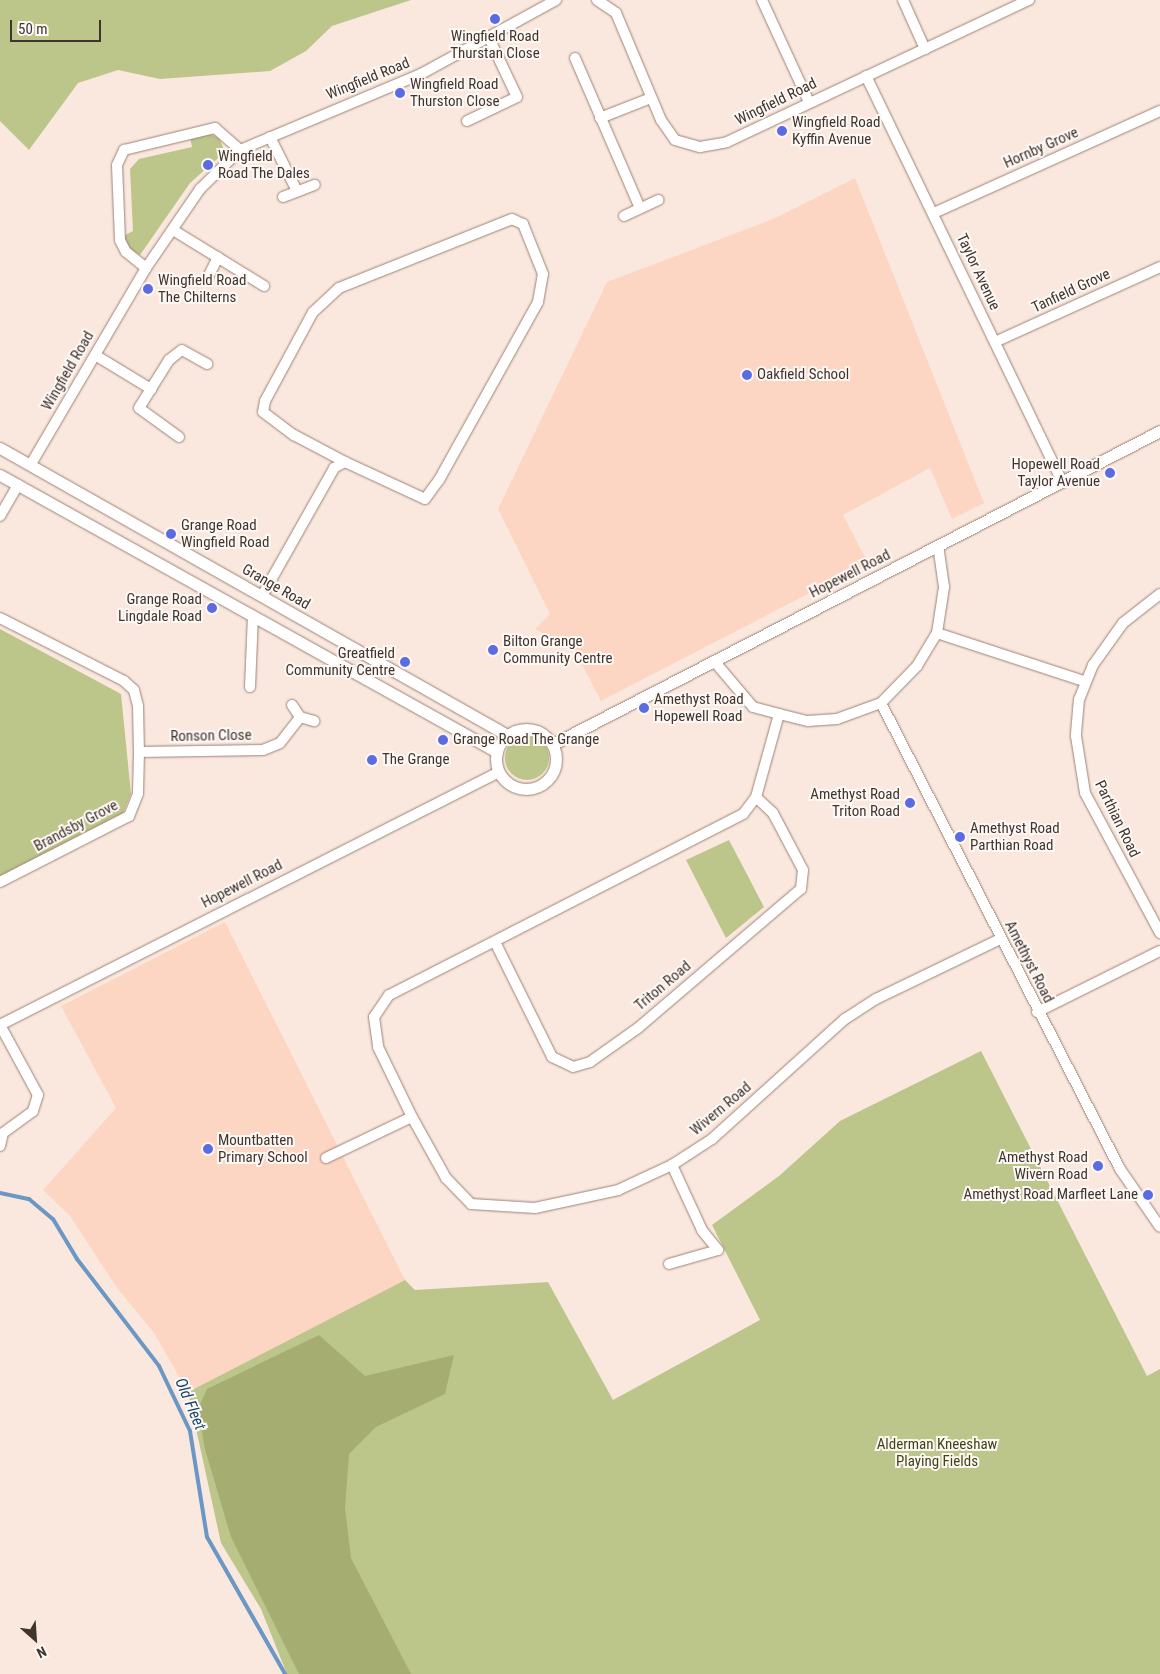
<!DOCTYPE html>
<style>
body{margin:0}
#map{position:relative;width:1160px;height:1674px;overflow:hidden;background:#fae8df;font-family:"Roboto Condensed",sans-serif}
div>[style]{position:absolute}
.built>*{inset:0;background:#fcd6c3}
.green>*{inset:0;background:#bcc58a}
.round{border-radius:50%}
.forest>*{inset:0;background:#a5ae70}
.stream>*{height:4px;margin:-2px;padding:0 2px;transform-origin:2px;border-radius:2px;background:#6b97c5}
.roads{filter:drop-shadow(0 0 1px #9d8274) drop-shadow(0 0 1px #9d8274)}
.minor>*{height:10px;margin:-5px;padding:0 5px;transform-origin:5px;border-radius:5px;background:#fff}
.tertiary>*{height:11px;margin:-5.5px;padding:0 5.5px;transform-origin:5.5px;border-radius:5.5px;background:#fff}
.tertiary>.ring{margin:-5.5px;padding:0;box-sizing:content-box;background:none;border:11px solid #fff;border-radius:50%}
.dots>*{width:14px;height:14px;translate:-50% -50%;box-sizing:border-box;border:2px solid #fef8f5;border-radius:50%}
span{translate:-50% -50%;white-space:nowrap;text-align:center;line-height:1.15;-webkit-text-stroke:4px #fef8f5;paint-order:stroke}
.poi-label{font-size:15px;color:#40342e}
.left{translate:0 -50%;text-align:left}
.right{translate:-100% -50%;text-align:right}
.street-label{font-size:15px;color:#40342e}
.park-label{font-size:15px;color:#3f4515}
.water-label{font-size:16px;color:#154571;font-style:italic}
.north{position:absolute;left:10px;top:1614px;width:50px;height:50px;-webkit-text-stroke:4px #fef8f5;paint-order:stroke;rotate:154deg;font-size:14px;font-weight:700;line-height:20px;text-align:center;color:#40342e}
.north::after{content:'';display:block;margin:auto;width:18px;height:22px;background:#40342e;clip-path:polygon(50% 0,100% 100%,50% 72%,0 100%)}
.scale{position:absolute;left:10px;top:20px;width:91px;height:22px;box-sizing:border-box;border:2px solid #40342e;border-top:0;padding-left:6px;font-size:15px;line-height:18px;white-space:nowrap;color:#40342e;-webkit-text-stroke:4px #fef8f5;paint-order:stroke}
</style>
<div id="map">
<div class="built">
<i style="clip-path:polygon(855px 178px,984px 503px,952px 519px,930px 468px,843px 515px,868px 563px,601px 701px,575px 651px,535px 629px,550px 614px,498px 509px,607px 282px,773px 219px)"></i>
<i style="clip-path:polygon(225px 922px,405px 1280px,188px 1392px,154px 1333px,117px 1288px,70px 1216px,43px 1190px,116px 1108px,61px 1006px)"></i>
</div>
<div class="green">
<i style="clip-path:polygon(0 0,411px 0,332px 26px,306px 51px,270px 71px,160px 79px,118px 70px,78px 83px,29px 150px,0 121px)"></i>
<i style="clip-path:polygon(208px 133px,219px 138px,225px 152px,190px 183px,140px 255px,129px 248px,123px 236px,133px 231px,130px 169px,139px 159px,192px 147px,190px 137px)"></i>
<i style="clip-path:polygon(0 629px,121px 694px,131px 794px,123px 813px,0 878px)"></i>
<i class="round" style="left:505px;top:736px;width:44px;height:44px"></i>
<i style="clip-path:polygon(729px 840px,764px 907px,726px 938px,686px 860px)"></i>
<i style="clip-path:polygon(981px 1051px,1147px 1376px,1160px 1369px,1160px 1674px,287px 1674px,261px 1609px,221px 1543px,188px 1392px,405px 1280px,415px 1290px,548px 1282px,613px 1400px,760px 1320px,712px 1225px,779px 1176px,840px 1121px)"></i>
</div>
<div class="forest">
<i style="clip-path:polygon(319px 1335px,365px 1376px,454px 1355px,445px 1394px,376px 1427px,349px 1454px,345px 1508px,351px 1558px,411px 1674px,299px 1674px,231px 1537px,205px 1449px,198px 1409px,207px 1389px)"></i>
</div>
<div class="stream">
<i style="left:0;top:1193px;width:30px;rotate:12deg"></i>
<i style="left:29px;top:1199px;width:31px;rotate:40deg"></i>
<i style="left:53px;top:1219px;width:47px;rotate:59deg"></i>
<i style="left:77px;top:1259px;width:135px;rotate:52.5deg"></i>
<i style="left:159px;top:1366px;width:72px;rotate:64.5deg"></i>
<i style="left:190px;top:1431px;width:107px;rotate:80.9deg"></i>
<i style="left:207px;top:1537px;width:158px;rotate:60.3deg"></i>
</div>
<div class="roads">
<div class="minor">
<i style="left:597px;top:0;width:23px;rotate:34deg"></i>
<i style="left:616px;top:13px;width:116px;rotate:67.2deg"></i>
<i style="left:661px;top:120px;width:24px;rotate:55deg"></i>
<i style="left:675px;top:140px;width:26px;rotate:16deg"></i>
<i style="left:700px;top:147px;width:27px;rotate:-10deg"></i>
<i style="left:727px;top:142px;width:334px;rotate:-25.2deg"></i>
<i style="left:762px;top:0;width:112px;rotate:65.3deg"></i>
<i style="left:903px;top:0;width:54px;rotate:65.8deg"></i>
<i style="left:575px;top:58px;width:163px;rotate:66.6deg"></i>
<i style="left:866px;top:76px;width:450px;rotate:64.2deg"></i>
<i style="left:600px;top:118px;width:55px;rotate:-21.4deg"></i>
<i style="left:467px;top:121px;width:55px;rotate:-25.6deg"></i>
<i style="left:517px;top:97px;width:63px;rotate:-115.3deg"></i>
<i style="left:270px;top:137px;width:60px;rotate:63.4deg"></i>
<i style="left:283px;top:197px;width:34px;rotate:-21deg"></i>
<i style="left:934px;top:213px;width:248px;rotate:-24.3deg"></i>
<i style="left:624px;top:216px;width:38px;rotate:-25deg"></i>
<i style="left:173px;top:230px;width:107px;rotate:31.6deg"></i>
<i style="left:146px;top:268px;width:26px;rotate:-141deg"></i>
<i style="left:126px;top:252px;width:13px;rotate:-117deg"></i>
<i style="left:120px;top:240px;width:75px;rotate:-92.3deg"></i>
<i style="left:117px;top:165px;width:17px;rotate:-65deg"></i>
<i style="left:124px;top:150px;width:94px;rotate:-13.6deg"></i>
<i style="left:215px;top:128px;width:33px;rotate:41deg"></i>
<i style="left:209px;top:275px;width:20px;rotate:-63deg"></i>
<i style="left:995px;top:342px;width:181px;rotate:-24.4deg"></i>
<i style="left:95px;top:355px;width:66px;rotate:31.3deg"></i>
<i style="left:179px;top:437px;width:49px;rotate:-144.1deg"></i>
<i style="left:139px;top:408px;width:57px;rotate:-58deg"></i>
<i style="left:169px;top:360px;width:16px;rotate:-38deg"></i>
<i style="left:182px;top:350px;width:29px;rotate:29deg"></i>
<i style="left:31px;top:464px;width:227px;rotate:-59.6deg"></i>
<i style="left:146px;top:268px;width:96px;rotate:-55.6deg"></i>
<i style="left:200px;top:189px;width:56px;rotate:-44.3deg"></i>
<i style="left:240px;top:150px;width:196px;rotate:-22.8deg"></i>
<i style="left:421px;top:74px;width:154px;rotate:-28.7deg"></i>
<i style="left:0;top:516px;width:36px;rotate:-60deg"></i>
<i style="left:1160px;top:594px;width:47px;rotate:141.9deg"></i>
<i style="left:1123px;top:623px;width:52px;rotate:125.5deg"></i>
<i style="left:1093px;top:665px;width:37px;rotate:112deg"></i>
<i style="left:1079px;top:699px;width:37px;rotate:95deg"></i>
<i style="left:1076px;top:736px;width:58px;rotate:81deg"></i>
<i style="left:1085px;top:793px;width:159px;rotate:61.8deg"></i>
<i style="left:262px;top:596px;width:147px;rotate:-60.6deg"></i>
<i style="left:334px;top:468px;width:13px;rotate:-29deg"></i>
<i style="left:345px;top:462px;width:88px;rotate:24.8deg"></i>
<i style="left:425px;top:499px;width:24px;rotate:-54deg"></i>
<i style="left:439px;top:480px;width:204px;rotate:-60.9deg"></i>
<i style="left:538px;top:302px;width:28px;rotate:-80deg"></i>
<i style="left:543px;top:274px;width:54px;rotate:-111.8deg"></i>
<i style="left:523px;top:224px;width:12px;rotate:-156deg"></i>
<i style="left:512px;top:219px;width:186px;rotate:158.3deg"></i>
<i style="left:339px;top:288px;width:35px;rotate:137deg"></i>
<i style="left:313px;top:312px;width:101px;rotate:118.3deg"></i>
<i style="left:265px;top:401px;width:11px;rotate:100deg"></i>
<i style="left:263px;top:412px;width:39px;rotate:37deg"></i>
<i style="left:294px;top:435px;width:58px;rotate:27.9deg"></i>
<i style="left:0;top:618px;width:139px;rotate:26.9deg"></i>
<i style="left:124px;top:681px;width:13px;rotate:42deg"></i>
<i style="left:134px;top:690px;width:16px;rotate:76deg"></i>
<i style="left:138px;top:706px;width:46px;rotate:88.8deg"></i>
<i style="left:139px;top:752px;width:42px;rotate:91.4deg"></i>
<i style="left:138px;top:794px;width:24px;rotate:112deg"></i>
<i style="left:129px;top:816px;width:145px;rotate:152.9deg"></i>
<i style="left:937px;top:633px;width:155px;rotate:18.1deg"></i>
<i style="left:714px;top:661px;width:60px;rotate:49.7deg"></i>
<i style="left:753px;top:707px;width:27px;rotate:15deg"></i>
<i style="left:779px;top:714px;width:30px;rotate:14deg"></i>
<i style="left:808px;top:721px;width:29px;rotate:-4deg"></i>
<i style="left:837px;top:719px;width:47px;rotate:-20deg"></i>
<i style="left:881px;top:703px;width:52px;rotate:-45.8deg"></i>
<i style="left:917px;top:666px;width:39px;rotate:-59deg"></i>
<i style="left:937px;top:633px;width:47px;rotate:-81.3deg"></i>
<i style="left:944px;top:587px;width:42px;rotate:-98.1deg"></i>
<i style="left:250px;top:687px;width:71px;rotate:-87.6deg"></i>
<i style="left:881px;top:703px;width:524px;rotate:62.85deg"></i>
<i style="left:1120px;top:1169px;width:70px;rotate:55.4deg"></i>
<i style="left:292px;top:705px;width:14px;rotate:56deg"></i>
<i style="left:300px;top:717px;width:15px;rotate:16deg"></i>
<i style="left:779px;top:714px;width:86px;rotate:105.5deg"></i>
<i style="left:756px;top:797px;width:21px;rotate:127deg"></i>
<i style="left:743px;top:814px;width:398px;rotate:152.9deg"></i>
<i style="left:389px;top:995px;width:27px;rotate:124deg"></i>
<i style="left:374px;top:1017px;width:30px;rotate:82deg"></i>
<i style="left:378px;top:1047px;width:78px;rotate:64.1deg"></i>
<i style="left:412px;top:1117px;width:70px;rotate:60.9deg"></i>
<i style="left:446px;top:1178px;width:36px;rotate:46deg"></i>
<i style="left:471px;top:1204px;width:64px;rotate:3.6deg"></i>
<i style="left:535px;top:1208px;width:85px;rotate:-12.2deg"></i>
<i style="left:618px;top:1190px;width:60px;rotate:-24.8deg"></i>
<i style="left:672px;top:1165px;width:48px;rotate:-33deg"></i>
<i style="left:712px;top:1139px;width:179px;rotate:-42.1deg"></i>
<i style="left:845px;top:1019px;width:37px;rotate:-33deg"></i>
<i style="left:876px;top:999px;width:138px;rotate:-25.8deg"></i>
<i style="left:139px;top:752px;width:124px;rotate:-0.9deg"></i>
<i style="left:263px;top:750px;width:18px;rotate:-22deg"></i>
<i style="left:280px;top:743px;width:33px;rotate:-52deg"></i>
<i style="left:495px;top:942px;width:128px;rotate:63.6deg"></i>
<i style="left:552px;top:1057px;width:23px;rotate:25deg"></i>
<i style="left:573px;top:1067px;width:18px;rotate:-16deg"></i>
<i style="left:590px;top:1062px;width:59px;rotate:-35.3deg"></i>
<i style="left:638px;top:1028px;width:214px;rotate:-40.5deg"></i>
<i style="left:801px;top:889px;width:19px;rotate:-84deg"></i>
<i style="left:803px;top:870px;width:64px;rotate:-117.8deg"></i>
<i style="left:773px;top:813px;width:23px;rotate:-137deg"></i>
<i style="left:1037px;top:1012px;width:137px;rotate:-26.4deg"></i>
<i style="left:0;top:1146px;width:13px;rotate:-77deg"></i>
<i style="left:3px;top:1133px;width:37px;rotate:-36deg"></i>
<i style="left:33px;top:1111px;width:17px;rotate:-73deg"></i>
<i style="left:38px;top:1095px;width:80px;rotate:-118.5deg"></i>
<i style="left:0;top:1025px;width:559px;rotate:-26.89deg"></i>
<i style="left:326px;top:1158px;width:95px;rotate:-25.5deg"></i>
<i style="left:669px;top:1264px;width:51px;rotate:-15.9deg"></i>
<i style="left:718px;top:1250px;width:26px;rotate:-129deg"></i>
<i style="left:702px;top:1230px;width:72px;rotate:-114.8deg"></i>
</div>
<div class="tertiary">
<i style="left:0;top:448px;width:583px;rotate:29.51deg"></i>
<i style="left:0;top:475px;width:569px;rotate:29.13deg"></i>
<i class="ring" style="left:496px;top:729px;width:49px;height:49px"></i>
<i style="left:553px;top:744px;width:683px;rotate:-27.28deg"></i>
</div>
</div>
<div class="dots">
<i style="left:495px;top:19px;background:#5b6be2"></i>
<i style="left:400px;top:93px;background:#5b6be2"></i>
<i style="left:782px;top:131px;background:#5b6be2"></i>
<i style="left:208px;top:165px;background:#5b6be2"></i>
<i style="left:148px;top:289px;background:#5b6be2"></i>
<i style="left:747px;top:375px;background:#5b6be2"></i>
<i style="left:1110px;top:473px;background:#5b6be2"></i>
<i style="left:171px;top:534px;background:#5b6be2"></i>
<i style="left:212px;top:608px;background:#5b6be2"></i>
<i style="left:493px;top:650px;background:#5b6be2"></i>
<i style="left:405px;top:662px;background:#5b6be2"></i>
<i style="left:644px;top:708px;background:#5b6be2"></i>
<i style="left:443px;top:740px;background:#5b6be2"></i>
<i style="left:372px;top:760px;background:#5b6be2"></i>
<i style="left:910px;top:803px;background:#5b6be2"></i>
<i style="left:960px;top:837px;background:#5b6be2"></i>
<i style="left:208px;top:1149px;background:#5b6be2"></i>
<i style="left:1098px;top:1166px;background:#5b6be2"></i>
<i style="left:1148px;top:1195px;background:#5b6be2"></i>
</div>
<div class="poi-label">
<span style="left:495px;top:45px">Wingfield Road<br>Thurstan Close</span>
<span class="left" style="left:410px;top:93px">Wingfield Road<br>Thurston Close</span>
<span class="left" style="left:792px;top:131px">Wingfield Road<br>Kyffin Avenue</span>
<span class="left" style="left:218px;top:165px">Wingfield<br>Road The Dales</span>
<span class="left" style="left:158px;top:289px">Wingfield Road<br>The Chilterns</span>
<span class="left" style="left:757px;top:375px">Oakfield School</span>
<span class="right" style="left:1100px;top:473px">Hopewell Road<br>Taylor Avenue</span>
<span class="left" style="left:181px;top:534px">Grange Road<br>Wingfield Road</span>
<span class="right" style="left:202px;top:608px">Grange Road<br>Lingdale Road</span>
<span class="left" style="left:503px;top:650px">Bilton Grange<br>Community Centre</span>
<span class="right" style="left:395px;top:662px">Greatfield<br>Community Centre</span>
<span class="left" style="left:654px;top:708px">Amethyst Road<br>Hopewell Road</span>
<span class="left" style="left:453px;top:740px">Grange Road The Grange</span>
<span class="left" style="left:382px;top:760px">The Grange</span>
<span class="right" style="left:900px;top:803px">Amethyst Road<br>Triton Road</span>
<span class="left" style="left:970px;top:837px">Amethyst Road<br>Parthian Road</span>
<span class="left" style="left:218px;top:1149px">Mountbatten<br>Primary School</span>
<span class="right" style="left:1088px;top:1166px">Amethyst Road<br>Wivern Road</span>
<span class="right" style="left:1138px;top:1195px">Amethyst Road Marfleet Lane</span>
</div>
<div class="street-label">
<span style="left:368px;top:79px;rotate:-22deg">Wingfield Road</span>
<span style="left:776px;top:102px;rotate:-26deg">Wingfield Road</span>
<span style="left:1041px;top:148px;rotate:-24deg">Hornby Grove</span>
<span style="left:978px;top:272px;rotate:65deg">Taylor Avenue</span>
<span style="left:1071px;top:291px;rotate:-25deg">Tanfield Grove</span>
<span style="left:68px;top:371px;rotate:-60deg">Wingfield Road</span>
<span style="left:850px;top:574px;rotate:-27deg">Hopewell Road</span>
<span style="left:276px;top:587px;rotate:30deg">Grange Road</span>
<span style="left:211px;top:736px;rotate:-1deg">Ronson Close</span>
<span style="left:1117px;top:819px;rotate:64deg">Parthian Road</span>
<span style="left:76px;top:826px;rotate:-28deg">Brandsby Grove</span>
<span style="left:242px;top:884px;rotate:-27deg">Hopewell Road</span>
<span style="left:1029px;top:962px;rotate:63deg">Amethyst Road</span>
<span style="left:663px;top:986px;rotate:-40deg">Triton Road</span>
<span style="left:721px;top:1109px;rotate:-40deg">Wivern Road</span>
</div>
<div class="park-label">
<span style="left:937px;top:1453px">Alderman Kneeshaw<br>Playing Fields</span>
</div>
<div class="water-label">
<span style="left:190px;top:1404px;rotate:67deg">Old Fleet</span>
</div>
<div class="north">N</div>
<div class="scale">50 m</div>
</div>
